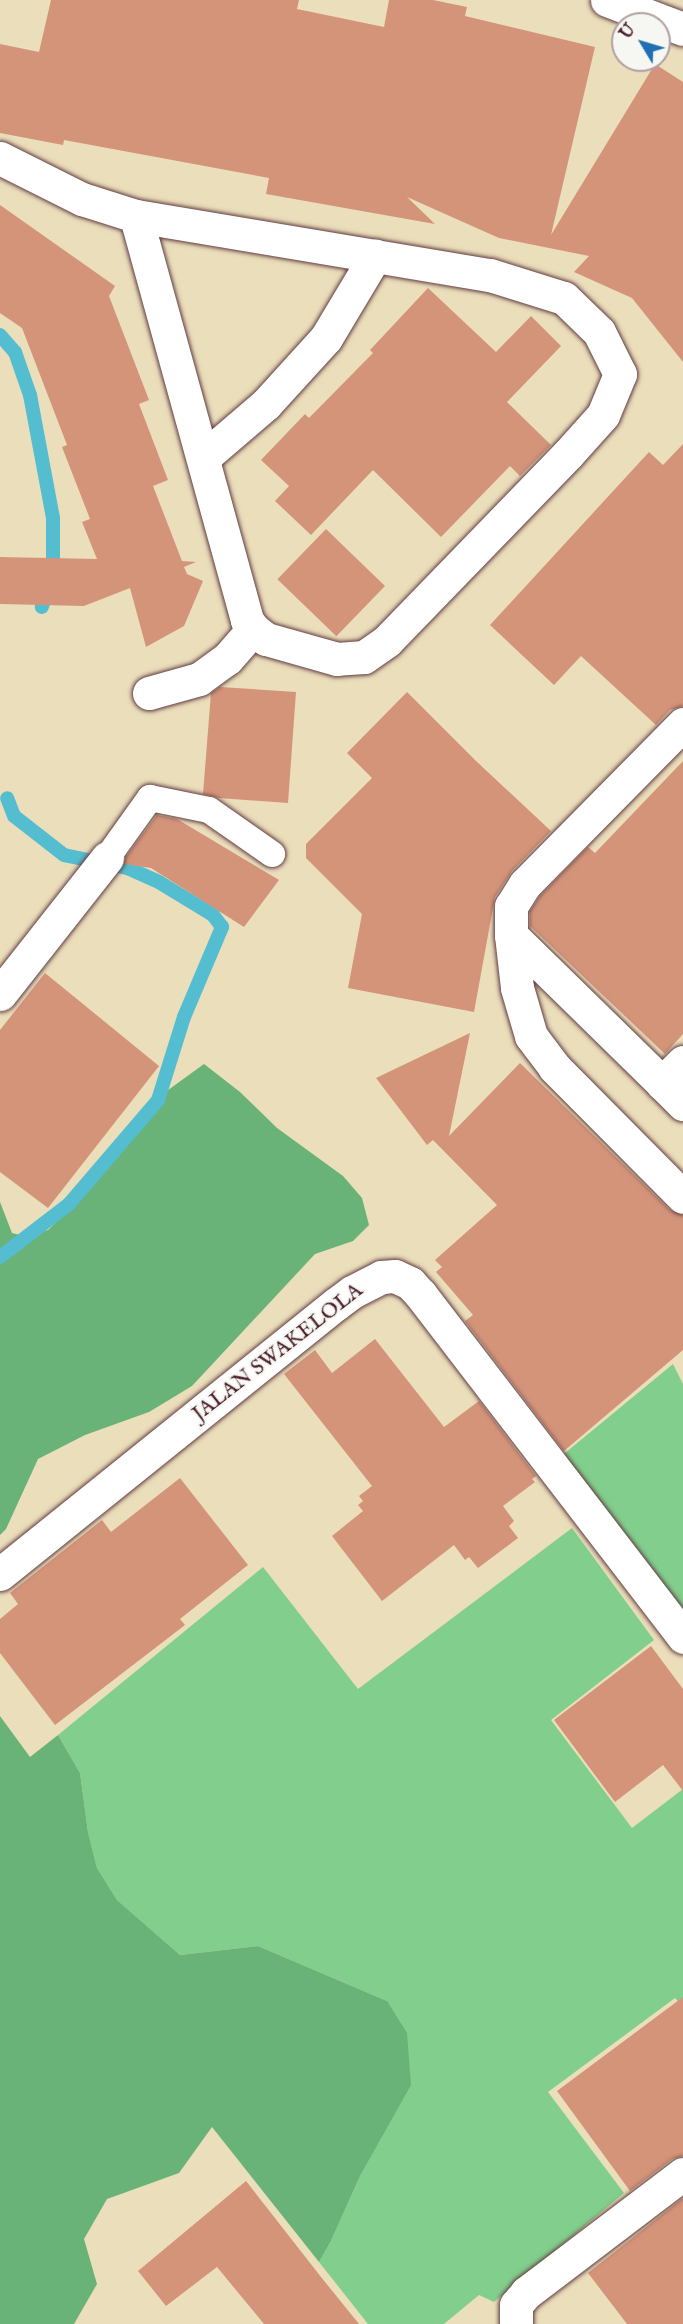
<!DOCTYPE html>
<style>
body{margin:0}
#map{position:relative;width:683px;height:2324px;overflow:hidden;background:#ebdebb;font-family:"IM FELL English",serif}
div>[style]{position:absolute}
.green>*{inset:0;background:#82cf8d}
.forest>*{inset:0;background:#69b278}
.stream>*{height:14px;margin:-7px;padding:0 7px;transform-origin:7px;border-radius:7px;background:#54bed0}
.building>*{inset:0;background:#d4947a;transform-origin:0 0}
.roads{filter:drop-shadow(0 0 2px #623c41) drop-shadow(0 0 2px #623c41)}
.service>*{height:26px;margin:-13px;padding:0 13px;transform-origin:13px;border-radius:13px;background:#fff}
.minor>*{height:33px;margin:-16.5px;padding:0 16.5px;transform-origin:16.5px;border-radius:16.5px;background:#fff}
span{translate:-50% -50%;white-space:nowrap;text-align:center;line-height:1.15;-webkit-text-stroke:4.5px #f6f6f2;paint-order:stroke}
.street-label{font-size:21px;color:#4a1f2b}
.north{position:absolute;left:611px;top:12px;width:60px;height:60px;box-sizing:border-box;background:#f6f6f2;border:2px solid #b1a0a2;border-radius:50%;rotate:308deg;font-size:16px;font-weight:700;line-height:24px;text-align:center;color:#4a1f2b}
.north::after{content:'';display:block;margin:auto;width:21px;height:27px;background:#1f6fb2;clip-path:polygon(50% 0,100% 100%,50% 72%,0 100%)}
</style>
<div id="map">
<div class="green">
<i style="clip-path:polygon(673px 1364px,683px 1384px,683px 1616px,559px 1458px)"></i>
<i style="clip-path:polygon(572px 1528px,654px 1640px,551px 1720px,632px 1828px,683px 1789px,683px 2007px,675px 1998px,548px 2092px,624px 2193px,494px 2302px,479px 2295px,444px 2324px,368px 2324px,319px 2262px,331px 2241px,361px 2174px,387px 2001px,258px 1946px,180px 1955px,117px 1900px,97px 1868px,88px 1832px,80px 1773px,58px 1735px,263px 1567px,358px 1689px)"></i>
</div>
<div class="forest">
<i style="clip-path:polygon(204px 1064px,240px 1092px,277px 1128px,343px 1176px,362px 1198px,369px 1225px,353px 1241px,315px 1254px,192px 1386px,149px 1412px,85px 1435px,38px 1459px,6px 1529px,0 1535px,0 1202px,12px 1233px,24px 1236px,48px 1230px,72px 1206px,153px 1101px)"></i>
<i style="clip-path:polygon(0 1716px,30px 1757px,58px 1735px,80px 1773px,88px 1832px,97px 1868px,117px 1900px,180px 1955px,258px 1946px,387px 2001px,407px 2033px,411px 2085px,361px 2174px,331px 2241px,319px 2262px,212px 2127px,179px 2173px,107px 2199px,84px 2239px,97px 2284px,74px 2324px,0 2324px)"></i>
</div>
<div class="stream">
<i style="left:0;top:335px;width:23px;rotate:49deg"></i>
<i style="left:15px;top:352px;width:46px;rotate:70.8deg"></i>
<i style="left:30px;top:395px;width:125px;rotate:79.4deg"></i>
<i style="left:53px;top:518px;width:58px;rotate:90deg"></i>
<i style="left:53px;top:576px;width:33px;rotate:110deg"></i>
<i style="left:0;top:1257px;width:87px;rotate:-37.5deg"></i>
<i style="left:69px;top:1204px;width:137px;rotate:-49.4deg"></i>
<i style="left:158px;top:1100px;width:87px;rotate:-72.6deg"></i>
<i style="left:184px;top:1017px;width:98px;rotate:-67.1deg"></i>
<i style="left:222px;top:927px;width:15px;rotate:-127deg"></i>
<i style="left:213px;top:915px;width:63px;rotate:-148.6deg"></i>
<i style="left:159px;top:882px;width:35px;rotate:-156deg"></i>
<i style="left:127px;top:868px;width:64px;rotate:-168.3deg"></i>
<i style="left:64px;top:855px;width:63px;rotate:-142deg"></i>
<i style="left:14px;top:816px;width:19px;rotate:-111deg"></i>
</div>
<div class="building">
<i style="clip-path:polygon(51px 0,299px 0,297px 9px,384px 27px,389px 0,433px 0,467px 7px,465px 16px,595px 47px,551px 235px,655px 64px,683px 82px,683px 362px,632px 298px,574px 272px,589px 256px,499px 238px,407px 197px,435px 224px,266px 194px,269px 178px,64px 140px,63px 145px,0 133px,0 44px,39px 52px)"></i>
<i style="clip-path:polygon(0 205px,115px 286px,109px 296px,149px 400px,139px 404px,168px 480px,153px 486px,182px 561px,196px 562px,184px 567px,187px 574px,203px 581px,184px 626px,146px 647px,130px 588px,84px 606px,0 604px,0 557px,97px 559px,82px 522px,90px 519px,62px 447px,67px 445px,22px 328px,0 313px)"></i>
<i style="clip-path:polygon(428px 288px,496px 352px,531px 316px,561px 346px,507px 402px,551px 445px,520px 476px,510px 466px,441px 537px,373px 470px,311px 535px,275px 501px,289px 486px,261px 460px,305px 414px,309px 418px,373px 353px,370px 350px)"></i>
<i style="clip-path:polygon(683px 444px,683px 706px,670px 710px,656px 725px,581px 656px,554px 685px,490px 625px,649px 452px,663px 465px)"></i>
<i style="left:326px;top:529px;width:82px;height:70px;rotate:44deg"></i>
<i style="clip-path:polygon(220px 687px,296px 692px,288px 803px,219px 798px,203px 794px,211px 693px)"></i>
<i style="clip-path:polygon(407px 692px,476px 761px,551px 831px,512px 871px,495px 897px,474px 1012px,348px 988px,362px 914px,306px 858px,306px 844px,372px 778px,347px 753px)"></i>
<i style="clip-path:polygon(683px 761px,683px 1034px,665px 1054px,530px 926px,530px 911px,540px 896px,579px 856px,588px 847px,595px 853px)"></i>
<i style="clip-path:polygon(157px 815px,177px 819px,279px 880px,244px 927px,151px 868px,124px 864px,125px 858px)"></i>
<i style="clip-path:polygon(45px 973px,159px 1066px,48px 1208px,0 1172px,0 1030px)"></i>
<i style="clip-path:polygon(470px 1033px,449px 1136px,520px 1063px,670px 1210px,683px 1215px,683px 1350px,564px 1451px,465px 1321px,473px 1315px,436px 1272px,442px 1267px,435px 1260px,497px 1205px,433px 1140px,427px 1145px,376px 1078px)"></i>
<i style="clip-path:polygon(375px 1339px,444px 1427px,479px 1401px,536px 1476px,532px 1479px,535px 1482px,503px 1506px,514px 1521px,509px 1526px,518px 1538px,478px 1568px,469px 1557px,465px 1560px,454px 1545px,382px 1601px,332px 1536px,363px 1511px,358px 1505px,363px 1501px,359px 1496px,372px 1486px,284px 1374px,315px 1350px,332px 1373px)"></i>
<i style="clip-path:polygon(180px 1478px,248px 1565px,180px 1619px,185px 1625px,55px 1725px,0 1653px,0 1619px,18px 1604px,10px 1593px,102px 1520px,111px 1532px)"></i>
<i style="clip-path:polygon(651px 1646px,683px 1689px,683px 1791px,663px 1765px,615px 1802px,554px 1720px)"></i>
<i style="clip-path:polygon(683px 1997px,683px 2156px,672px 2159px,630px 2191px,557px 2091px)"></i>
<i style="clip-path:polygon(246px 2181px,321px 2277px,359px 2324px,264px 2324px,217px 2267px,166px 2306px,138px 2271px)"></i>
<i style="clip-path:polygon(683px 2198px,683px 2324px,627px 2324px,588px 2273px)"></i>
</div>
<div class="roads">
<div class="service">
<i style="left:107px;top:858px;width:74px;rotate:-54.4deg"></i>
<i style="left:150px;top:798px;width:60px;rotate:11.5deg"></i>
<i style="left:209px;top:810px;width:77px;rotate:34.9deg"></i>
</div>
<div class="minor">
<i style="left:607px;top:0;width:81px;rotate:20.9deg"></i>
<i style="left:0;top:158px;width:92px;rotate:26.6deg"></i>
<i style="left:82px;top:199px;width:57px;rotate:17.5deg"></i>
<i style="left:136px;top:216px;width:359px;rotate:9.5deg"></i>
<i style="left:490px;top:275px;width:77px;rotate:17.3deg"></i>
<i style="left:564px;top:298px;width:49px;rotate:44.2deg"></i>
<i style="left:599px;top:332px;width:47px;rotate:63.4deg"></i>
<i style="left:620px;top:374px;width:44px;rotate:112.5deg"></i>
<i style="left:603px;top:415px;width:52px;rotate:131.9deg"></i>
<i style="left:568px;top:454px;width:260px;rotate:134.1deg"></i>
<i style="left:387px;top:641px;width:28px;rotate:145deg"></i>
<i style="left:364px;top:657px;width:27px;rotate:176deg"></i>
<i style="left:337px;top:659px;width:74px;rotate:-164.3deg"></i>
<i style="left:266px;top:639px;width:16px;rotate:-142deg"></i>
<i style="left:253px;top:629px;width:11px;rotate:-124deg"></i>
<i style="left:247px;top:620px;width:419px;rotate:-105.4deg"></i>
<i style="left:203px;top:458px;width:83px;rotate:-40.6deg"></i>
<i style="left:266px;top:404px;width:89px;rotate:-47.7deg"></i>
<i style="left:326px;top:338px;width:96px;rotate:-59.1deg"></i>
<i style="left:149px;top:693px;width:52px;rotate:-15.6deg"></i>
<i style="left:199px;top:679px;width:34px;rotate:-36deg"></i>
<i style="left:227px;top:659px;width:40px;rotate:-49deg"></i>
<i style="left:683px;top:724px;width:225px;rotate:134.6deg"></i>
<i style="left:525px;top:884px;width:26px;rotate:122deg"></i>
<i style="left:511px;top:906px;width:29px;rotate:90deg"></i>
<i style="left:511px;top:935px;width:53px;rotate:83.5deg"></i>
<i style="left:517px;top:988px;width:50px;rotate:73.7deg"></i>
<i style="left:531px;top:1036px;width:39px;rotate:53deg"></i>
<i style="left:554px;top:1067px;width:183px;rotate:45.2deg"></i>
<i style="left:511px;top:935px;width:211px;rotate:44.4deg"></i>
<i style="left:0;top:994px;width:173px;rotate:-51.8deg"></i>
<i style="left:683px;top:1062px;width:30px;rotate:135deg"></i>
<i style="left:662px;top:1083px;width:30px;rotate:45deg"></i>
<i style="left:0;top:1574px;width:431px;rotate:-38.8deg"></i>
<i style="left:336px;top:1304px;width:20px;rotate:-37deg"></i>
<i style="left:352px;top:1292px;width:33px;rotate:-27deg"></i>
<i style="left:381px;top:1277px;width:14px;rotate:-4deg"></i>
<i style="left:395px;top:1276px;width:17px;rotate:25deg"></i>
<i style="left:410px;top:1283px;width:16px;rotate:47deg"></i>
<i style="left:421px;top:1295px;width:431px;rotate:52.5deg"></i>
<i style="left:516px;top:2324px;width:19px;rotate:-90deg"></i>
<i style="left:516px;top:2305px;width:16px;rotate:-50deg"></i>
<i style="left:526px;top:2293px;width:197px;rotate:-37.2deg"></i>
</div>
</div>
<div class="street-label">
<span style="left:278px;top:1353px;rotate:-38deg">JALAN SWAKELOLA</span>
</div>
<div class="north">U</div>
</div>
